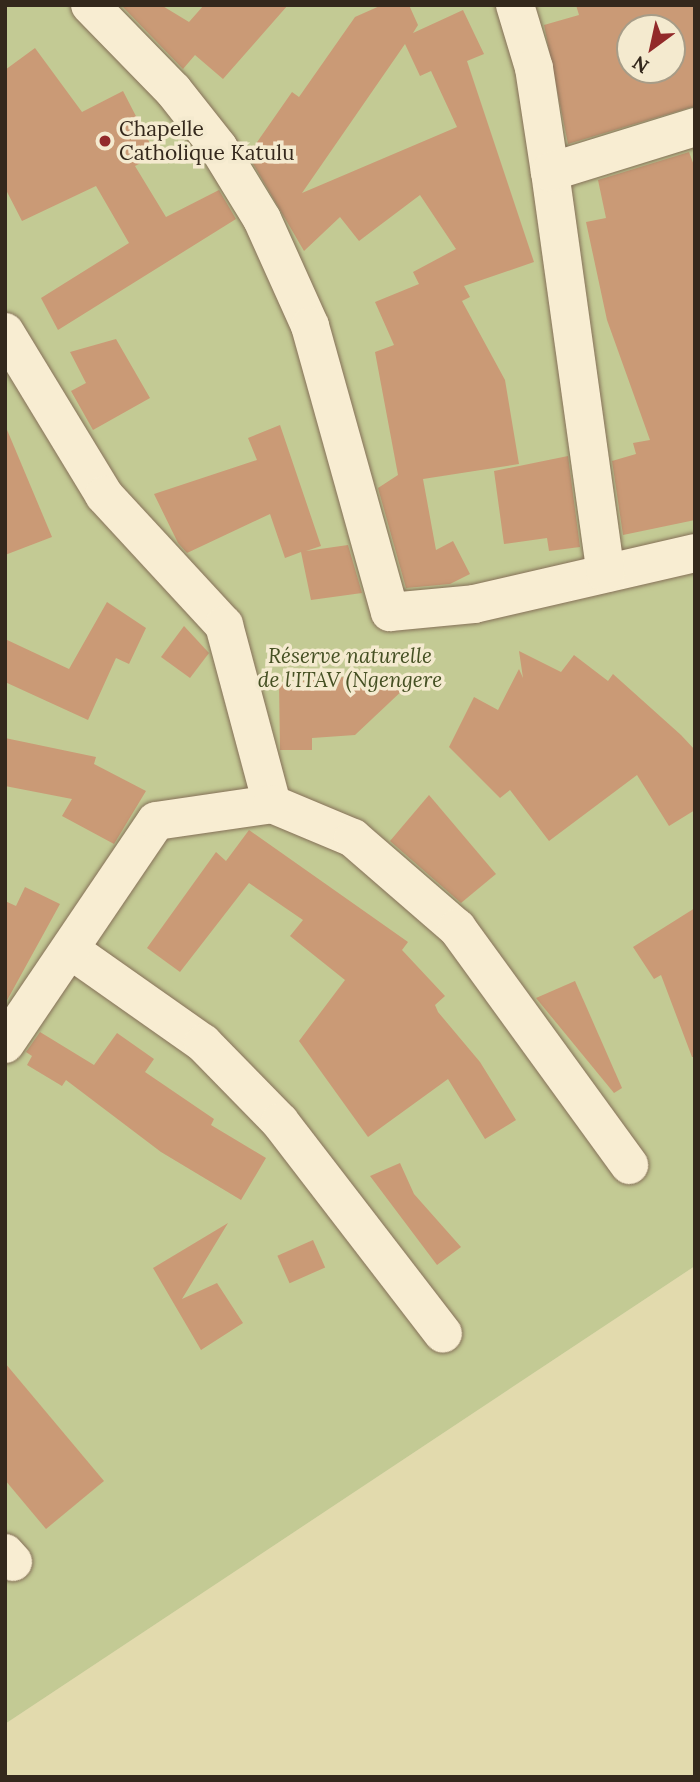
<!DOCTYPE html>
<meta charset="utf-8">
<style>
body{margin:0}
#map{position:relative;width:700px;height:1782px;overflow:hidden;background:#ecdfbf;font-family:Lora,serif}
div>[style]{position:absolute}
.farmland>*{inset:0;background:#e2daad}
.green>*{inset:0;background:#c3ca94}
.building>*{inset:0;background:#ca9a76;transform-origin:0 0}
.roads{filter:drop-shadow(0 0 2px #857058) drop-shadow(0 0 2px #857058)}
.street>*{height:38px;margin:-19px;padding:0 19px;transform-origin:19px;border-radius:19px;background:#f8edd2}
.dots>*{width:19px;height:19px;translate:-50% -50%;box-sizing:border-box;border:4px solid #f4eacf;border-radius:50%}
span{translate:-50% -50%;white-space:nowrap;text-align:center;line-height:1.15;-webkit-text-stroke:7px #f4eacf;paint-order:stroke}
.poi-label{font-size:21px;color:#34281c}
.left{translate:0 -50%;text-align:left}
.park-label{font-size:21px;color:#455023;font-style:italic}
.frame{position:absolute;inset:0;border:7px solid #34281c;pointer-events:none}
.north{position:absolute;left:616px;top:14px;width:70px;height:70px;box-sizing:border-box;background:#f4eacf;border:2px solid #a79c87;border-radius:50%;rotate:213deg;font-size:19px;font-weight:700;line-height:28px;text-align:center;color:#34281c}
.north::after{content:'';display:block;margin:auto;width:24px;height:32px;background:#922a2a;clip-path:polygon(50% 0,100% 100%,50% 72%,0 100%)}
</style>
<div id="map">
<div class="farmland">
<i style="clip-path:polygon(695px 1266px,695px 1777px,5px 1777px,5px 1724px)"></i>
</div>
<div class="green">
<i style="clip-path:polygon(evenodd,5px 5px,695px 5px,695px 1266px,5px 1724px,5px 5px,630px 28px,672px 28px,672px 70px,630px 70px,630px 28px)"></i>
</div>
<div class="building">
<i style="clip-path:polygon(121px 5px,161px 5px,189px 22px,204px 5px,288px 5px,223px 79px,195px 55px,183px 69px)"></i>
<i style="clip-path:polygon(evenodd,382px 5px,409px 5px,418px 25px,413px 33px,463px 10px,484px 54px,467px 61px,534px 262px,464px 286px,470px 297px,462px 301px,505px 380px,519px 464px,423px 479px,436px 550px,453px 541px,470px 574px,450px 584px,406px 588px,378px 488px,398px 475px,375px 352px,394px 345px,375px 302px,419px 284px,413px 272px,456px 249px,420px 195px,359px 241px,340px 217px,304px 251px,248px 155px,292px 92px,299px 97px,355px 17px,382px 5px,405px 44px,420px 76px,431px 71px,457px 127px,302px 193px,405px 44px)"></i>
<i style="clip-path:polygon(evenodd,576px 5px,695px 5px,695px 106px,568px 144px,544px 25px,579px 15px,576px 5px,630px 28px,672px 28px,672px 70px,630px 70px,630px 28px)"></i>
<i style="clip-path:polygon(35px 48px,82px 112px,123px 91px,156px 155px,135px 166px,166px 217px,219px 190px,236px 219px,58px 330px,41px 298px,129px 243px,96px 186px,22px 221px,5px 188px,5px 70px)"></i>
<i style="clip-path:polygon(689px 152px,695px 168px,695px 520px,623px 535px,612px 461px,636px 454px,633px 443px,650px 440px,607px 320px,586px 222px,606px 218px,598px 180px)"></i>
<i style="clip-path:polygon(116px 339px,150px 398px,93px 430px,71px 391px,86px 383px,70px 352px)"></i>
<i style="clip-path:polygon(5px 425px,52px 537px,5px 555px)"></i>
<i style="clip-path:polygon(280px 425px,321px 546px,306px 551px,348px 545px,362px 593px,311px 600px,301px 552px,285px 558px,270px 514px,187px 553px,178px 543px,154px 494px,257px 460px,248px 438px)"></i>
<i style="clip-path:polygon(568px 456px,580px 547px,549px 551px,547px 538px,504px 544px,494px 471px)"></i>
<i style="clip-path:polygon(107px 602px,146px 628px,129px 664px,116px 658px,88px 720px,5px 682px,5px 639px,69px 669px)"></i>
<i style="clip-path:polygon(184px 626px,209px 653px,190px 678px,161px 657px)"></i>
<i style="clip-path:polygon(519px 651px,561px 672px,574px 655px,608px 681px,613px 674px,681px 735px,695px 750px,695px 810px,669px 826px,637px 775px,549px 841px,510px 790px,500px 798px,449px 747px,474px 697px,498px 710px,519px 669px,523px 678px)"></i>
<i style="clip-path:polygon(367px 675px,406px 687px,355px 735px,312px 738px,312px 750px,280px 750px,279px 683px)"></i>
<i style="clip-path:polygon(5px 738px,96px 757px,94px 764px,146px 791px,114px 844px,62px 816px,72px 799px,5px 786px)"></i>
<i style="clip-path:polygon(429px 795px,496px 874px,461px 903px,390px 841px)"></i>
<i style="clip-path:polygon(249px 830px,408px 942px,402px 950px,445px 996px,435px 1005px,438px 1012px,480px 1062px,516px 1120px,485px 1139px,448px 1079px,368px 1137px,299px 1041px,345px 980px,290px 936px,303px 920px,249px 883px,180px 972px,147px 948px,216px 852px,226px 861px)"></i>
<i style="clip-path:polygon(25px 887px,60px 904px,5px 1004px,5px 901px,16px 906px)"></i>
<i style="clip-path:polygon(695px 908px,695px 1057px,692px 1057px,661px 975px,654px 979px,633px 947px)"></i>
<i style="clip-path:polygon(575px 981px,622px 1088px,614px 1093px,536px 998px)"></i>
<i style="clip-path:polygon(40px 1032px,94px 1065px,117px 1033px,154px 1059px,145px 1072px,214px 1119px,211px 1125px,266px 1158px,241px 1200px,161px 1152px,66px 1080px,62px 1086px,27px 1065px,32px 1056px,26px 1052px)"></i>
<i style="clip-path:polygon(400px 1163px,414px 1194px,461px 1247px,437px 1265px,370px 1176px)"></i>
<i style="clip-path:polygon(228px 1223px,182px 1299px,217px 1283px,243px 1323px,201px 1350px,153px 1268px)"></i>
<i style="left:313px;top:1240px;width:30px;height:39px;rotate:66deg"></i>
<i style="clip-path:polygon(5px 1363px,104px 1481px,46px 1529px,5px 1480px)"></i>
</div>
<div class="roads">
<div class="street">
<i style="left:90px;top:5px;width:119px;rotate:45.7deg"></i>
<i style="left:173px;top:90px;width:73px;rotate:51.7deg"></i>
<i style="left:218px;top:147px;width:84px;rotate:58.6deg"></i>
<i style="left:262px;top:219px;width:117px;rotate:65.8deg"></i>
<i style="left:310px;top:326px;width:297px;rotate:74.4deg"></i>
<i style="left:390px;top:612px;width:84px;rotate:-5.4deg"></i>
<i style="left:474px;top:604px;width:227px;rotate:-13deg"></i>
<i style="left:515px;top:5px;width:66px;rotate:73.2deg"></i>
<i style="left:534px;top:68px;width:105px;rotate:81.3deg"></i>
<i style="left:550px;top:172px;width:405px;rotate:82.1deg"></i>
<i style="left:550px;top:172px;width:152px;rotate:-17.2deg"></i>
<i style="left:5px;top:332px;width:191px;rotate:58.7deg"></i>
<i style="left:104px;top:495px;width:177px;rotate:47.3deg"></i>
<i style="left:224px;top:625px;width:185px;rotate:75deg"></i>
<i style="left:72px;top:951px;width:160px;rotate:35.1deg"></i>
<i style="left:203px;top:1043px;width:110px;rotate:45.7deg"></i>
<i style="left:280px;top:1122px;width:267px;rotate:52.4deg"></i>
<i style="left:5px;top:1044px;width:269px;rotate:-55.9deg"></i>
<i style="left:156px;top:821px;width:117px;rotate:-8.3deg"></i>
<i style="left:272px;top:804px;width:88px;rotate:22.8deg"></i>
<i style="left:353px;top:838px;width:138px;rotate:40.9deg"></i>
<i style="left:457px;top:928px;width:293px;rotate:54deg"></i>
<i style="left:5px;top:1553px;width:12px;rotate:48deg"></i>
</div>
</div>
<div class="dots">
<i style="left:105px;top:141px;background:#922a2a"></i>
</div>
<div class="poi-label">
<span class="left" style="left:119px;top:141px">Chapelle<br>Catholique Katulu</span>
</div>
<div class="park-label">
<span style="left:350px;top:668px">Réserve naturelle<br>de l'ITAV (Ngengere</span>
</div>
<div class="frame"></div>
<div class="north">N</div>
</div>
